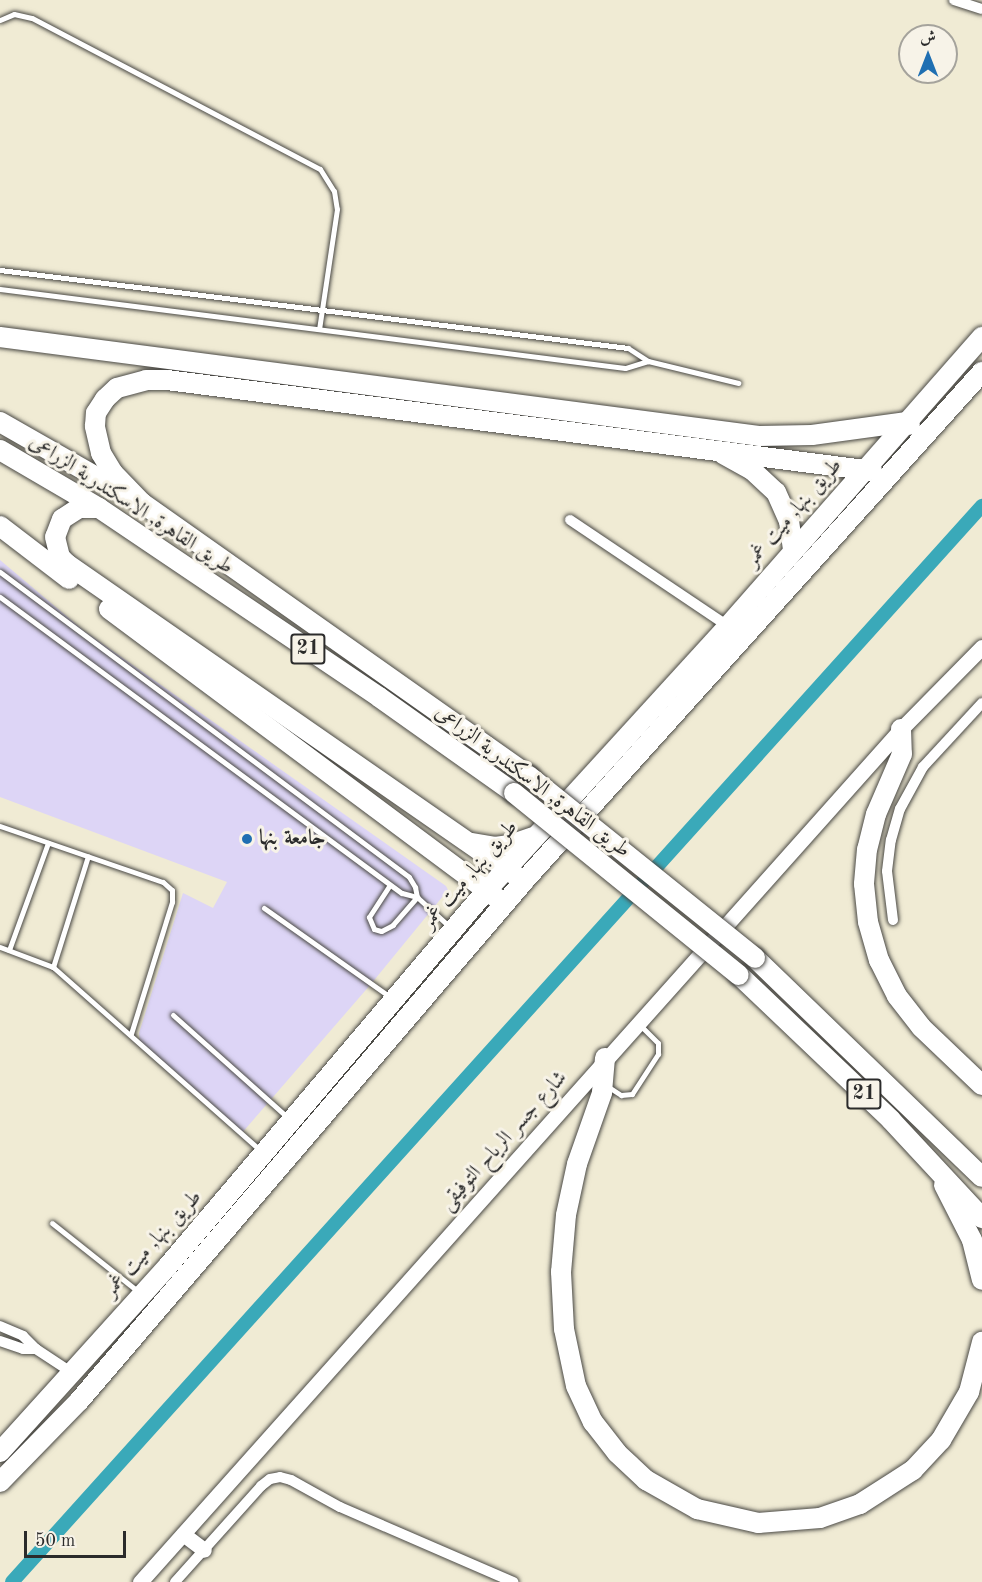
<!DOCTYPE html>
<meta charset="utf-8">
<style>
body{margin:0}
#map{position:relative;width:982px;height:1582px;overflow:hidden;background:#f0ebd4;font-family:"Old Standard TT",Amiri,serif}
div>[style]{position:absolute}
.built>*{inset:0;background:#ddd5f6}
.canal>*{height:14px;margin:-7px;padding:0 7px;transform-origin:7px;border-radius:7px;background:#3aa9b9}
.roads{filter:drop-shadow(0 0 2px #494844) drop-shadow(0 0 2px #494844)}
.lane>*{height:5px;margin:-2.5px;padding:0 2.5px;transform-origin:2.5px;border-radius:2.5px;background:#fff}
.street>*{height:10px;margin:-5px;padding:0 5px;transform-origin:5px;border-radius:5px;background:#fff}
.secondary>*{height:15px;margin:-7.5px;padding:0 7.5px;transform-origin:7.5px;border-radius:7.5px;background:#fff}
.highway>*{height:20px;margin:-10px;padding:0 10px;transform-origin:10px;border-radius:10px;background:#fff}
.bridges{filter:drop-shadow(0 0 2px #494844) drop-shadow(0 0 2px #494844)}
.highway-bridge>*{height:20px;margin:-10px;padding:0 10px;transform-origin:10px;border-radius:10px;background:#fff}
.dots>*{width:16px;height:16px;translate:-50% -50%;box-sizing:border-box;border:3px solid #f7f3e8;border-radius:50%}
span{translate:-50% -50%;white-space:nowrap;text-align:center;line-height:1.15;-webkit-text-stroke:6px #f7f3e8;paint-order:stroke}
.shield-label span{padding:2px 4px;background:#f7f3e8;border:2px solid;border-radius:4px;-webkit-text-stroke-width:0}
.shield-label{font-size:20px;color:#2b2b2b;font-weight:700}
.street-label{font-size:21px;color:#2b2b2b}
.poi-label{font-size:21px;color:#2b2b2b;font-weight:700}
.left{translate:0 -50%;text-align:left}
.north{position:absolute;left:898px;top:24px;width:60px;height:60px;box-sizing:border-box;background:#f7f3e8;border:2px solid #a5a39c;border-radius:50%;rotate:0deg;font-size:16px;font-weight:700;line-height:24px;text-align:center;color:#2b2b2b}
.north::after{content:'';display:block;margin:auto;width:21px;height:27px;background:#1f6fb2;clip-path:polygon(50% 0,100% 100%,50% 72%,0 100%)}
.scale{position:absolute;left:24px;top:1531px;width:102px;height:27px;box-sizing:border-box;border:3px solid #2b2b2b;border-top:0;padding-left:8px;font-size:18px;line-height:21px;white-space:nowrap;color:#2b2b2b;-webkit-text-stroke:4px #f7f3e8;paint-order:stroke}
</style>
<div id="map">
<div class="built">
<i style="clip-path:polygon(0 560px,83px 630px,446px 886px,448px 890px,371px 984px,241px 1134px,140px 1043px,139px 1033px,183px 893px,213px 908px,227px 882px,0 797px)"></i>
</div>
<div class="canal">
<i style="left:12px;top:1582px;width:1449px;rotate:-47.97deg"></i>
</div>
<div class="roads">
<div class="lane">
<i style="left:0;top:20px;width:15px;rotate:-23deg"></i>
<i style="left:14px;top:14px;width:18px;rotate:13deg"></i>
<i style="left:32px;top:18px;width:325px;rotate:27.7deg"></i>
<i style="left:320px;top:169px;width:26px;rotate:58deg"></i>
<i style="left:334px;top:191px;width:18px;rotate:81deg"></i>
<i style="left:337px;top:209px;width:121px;rotate:98.5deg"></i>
<i style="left:0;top:270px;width:633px;rotate:7.08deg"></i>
<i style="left:628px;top:348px;width:24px;rotate:33deg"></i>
<i style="left:648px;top:361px;width:24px;rotate:163deg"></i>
<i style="left:625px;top:368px;width:630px;rotate:-172.8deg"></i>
<i style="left:648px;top:361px;width:93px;rotate:13.7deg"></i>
<i style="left:0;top:572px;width:510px;rotate:36.71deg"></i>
<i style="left:409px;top:877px;width:12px;rotate:59deg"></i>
<i style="left:415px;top:887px;width:10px;rotate:79deg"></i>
<i style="left:417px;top:897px;width:37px;rotate:131deg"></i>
<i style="left:393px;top:925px;width:13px;rotate:153deg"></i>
<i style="left:381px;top:931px;width:7px;rotate:-164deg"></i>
<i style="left:374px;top:929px;width:13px;rotate:-113deg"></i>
<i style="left:369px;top:917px;width:38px;rotate:-57deg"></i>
<i style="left:0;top:597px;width:499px;rotate:36.4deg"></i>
<i style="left:402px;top:893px;width:16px;rotate:15deg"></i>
<i style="left:417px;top:897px;width:45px;rotate:42.3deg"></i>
<i style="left:0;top:826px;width:172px;rotate:19deg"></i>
<i style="left:163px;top:882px;width:12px;rotate:42deg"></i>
<i style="left:172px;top:890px;width:12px;rotate:90deg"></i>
<i style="left:172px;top:902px;width:138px;rotate:107.3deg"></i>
<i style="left:264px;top:908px;width:154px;rotate:35.2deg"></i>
<i style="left:0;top:947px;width:57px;rotate:20.7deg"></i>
<i style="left:53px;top:967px;width:278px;rotate:41.5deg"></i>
<i style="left:9px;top:950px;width:114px;rotate:-70deg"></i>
<i style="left:53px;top:967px;width:116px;rotate:-72.5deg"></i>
<i style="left:173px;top:1015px;width:154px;rotate:41.8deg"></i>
<i style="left:607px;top:1086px;width:17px;rotate:33deg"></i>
<i style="left:621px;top:1095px;width:11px;rotate:-5deg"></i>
<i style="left:632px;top:1094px;width:48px;rotate:-57deg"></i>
<i style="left:658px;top:1054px;width:11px;rotate:-90deg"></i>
<i style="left:658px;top:1043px;width:27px;rotate:-135deg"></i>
<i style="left:52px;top:1223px;width:112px;rotate:38.5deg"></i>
</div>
<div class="street">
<i style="left:954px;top:0;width:29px;rotate:18deg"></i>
<i style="left:570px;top:520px;width:190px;rotate:33.9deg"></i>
<i style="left:893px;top:920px;width:49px;rotate:-97deg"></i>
<i style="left:887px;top:871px;width:31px;rotate:-83deg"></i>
<i style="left:891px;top:840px;width:32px;rotate:-74deg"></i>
<i style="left:900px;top:809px;width:48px;rotate:-61.3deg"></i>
<i style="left:923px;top:767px;width:87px;rotate:-47.3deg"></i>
<i style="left:0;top:1326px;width:25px;rotate:23deg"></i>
<i style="left:23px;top:1336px;width:18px;rotate:45deg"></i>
<i style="left:36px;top:1349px;width:42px;rotate:33.3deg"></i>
<i style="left:0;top:1341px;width:24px;rotate:19deg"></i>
<i style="left:23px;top:1349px;width:13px"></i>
<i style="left:175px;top:1582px;width:129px;rotate:-48.1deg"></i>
<i style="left:261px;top:1486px;width:11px;rotate:-38deg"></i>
<i style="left:270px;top:1479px;width:10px;rotate:-11deg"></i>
<i style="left:280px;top:1477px;width:11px;rotate:15deg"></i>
<i style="left:291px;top:1480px;width:56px;rotate:28.9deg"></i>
<i style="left:340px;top:1507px;width:189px;rotate:23.4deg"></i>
</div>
<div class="secondary">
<i style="left:183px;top:1534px;width:26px;rotate:37deg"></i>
<i style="left:140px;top:1582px;width:1143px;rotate:-48.26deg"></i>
<i style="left:901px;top:729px;width:115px;rotate:-45.4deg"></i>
</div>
<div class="highway">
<i style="left:0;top:337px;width:765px;rotate:7.43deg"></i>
<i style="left:759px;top:436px;width:53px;rotate:-1.1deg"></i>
<i style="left:812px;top:435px;width:96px;rotate:-7.8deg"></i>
<i style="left:907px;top:422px;width:4px;rotate:45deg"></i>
<i style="left:0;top:422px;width:163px;rotate:29.7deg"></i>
<i style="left:142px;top:503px;width:474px;rotate:35.2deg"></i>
<i style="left:0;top:450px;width:115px;rotate:30.4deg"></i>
<i style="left:99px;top:508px;width:338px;rotate:34deg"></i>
<i style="left:379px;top:697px;width:166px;rotate:35.4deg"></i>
<i style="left:723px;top:454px;width:33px;rotate:29deg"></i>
<i style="left:752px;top:470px;width:33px;rotate:43deg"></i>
<i style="left:776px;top:492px;width:32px;rotate:66deg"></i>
<i style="left:789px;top:521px;width:29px;rotate:82deg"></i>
<i style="left:142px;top:503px;width:42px;rotate:-134deg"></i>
<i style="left:113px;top:473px;width:23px;rotate:-121deg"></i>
<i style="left:101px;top:453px;width:28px;rotate:-103deg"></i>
<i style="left:95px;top:426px;width:13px;rotate:-86deg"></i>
<i style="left:96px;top:413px;width:17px;rotate:-57deg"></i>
<i style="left:105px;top:399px;width:16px;rotate:-43deg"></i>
<i style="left:117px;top:388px;width:30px;rotate:-15deg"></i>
<i style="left:146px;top:380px;width:21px"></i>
<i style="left:167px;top:380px;width:711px;rotate:7.35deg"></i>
<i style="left:99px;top:508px;width:20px;rotate:180deg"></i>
<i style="left:79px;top:508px;width:20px;rotate:147deg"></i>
<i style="left:62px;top:519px;width:19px;rotate:111deg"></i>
<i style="left:55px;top:537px;width:21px;rotate:76deg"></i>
<i style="left:60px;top:557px;width:10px;rotate:45deg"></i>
<i style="left:67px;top:564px;width:545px;rotate:34.77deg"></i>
<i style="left:0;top:526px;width:87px;rotate:37.5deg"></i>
<i style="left:109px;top:609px;width:484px;rotate:36.7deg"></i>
<i style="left:901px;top:729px;width:25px;rotate:88deg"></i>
<i style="left:902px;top:754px;width:65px;rotate:113.4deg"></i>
<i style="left:876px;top:814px;width:36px;rotate:104deg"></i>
<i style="left:867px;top:849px;width:35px;rotate:95deg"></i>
<i style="left:864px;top:884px;width:38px;rotate:84deg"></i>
<i style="left:868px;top:922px;width:40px;rotate:74deg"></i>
<i style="left:879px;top:960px;width:40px;rotate:63.4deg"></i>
<i style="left:897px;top:996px;width:39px;rotate:52deg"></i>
<i style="left:921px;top:1027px;width:84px;rotate:43.6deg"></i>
<i style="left:471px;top:843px;width:24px;rotate:9deg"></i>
<i style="left:495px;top:847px;width:15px;rotate:-8deg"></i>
<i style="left:510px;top:845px;width:24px;rotate:-19deg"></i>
<i style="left:755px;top:958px;width:315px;rotate:44deg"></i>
<i style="left:739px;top:975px;width:210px;rotate:43.6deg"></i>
<i style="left:891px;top:1120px;width:134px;rotate:47.1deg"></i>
<i style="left:605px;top:1058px;width:35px;rotate:95deg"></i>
<i style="left:602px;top:1093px;width:75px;rotate:109.4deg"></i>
<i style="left:577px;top:1164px;width:52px;rotate:102.2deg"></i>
<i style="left:566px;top:1215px;width:57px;rotate:95deg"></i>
<i style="left:561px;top:1272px;width:57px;rotate:87deg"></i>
<i style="left:564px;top:1329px;width:58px;rotate:78.1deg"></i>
<i style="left:576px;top:1386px;width:40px;rotate:65deg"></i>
<i style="left:593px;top:1422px;width:39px;rotate:52deg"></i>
<i style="left:617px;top:1453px;width:40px;rotate:43deg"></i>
<i style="left:646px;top:1480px;width:59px;rotate:29.6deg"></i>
<i style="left:697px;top:1509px;width:63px;rotate:12.9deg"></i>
<i style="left:758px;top:1523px;width:62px;rotate:-4.6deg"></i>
<i style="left:820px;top:1518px;width:42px;rotate:-19.3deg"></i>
<i style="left:860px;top:1504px;width:63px;rotate:-32.7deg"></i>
<i style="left:913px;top:1470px;width:41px;rotate:-47deg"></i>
<i style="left:941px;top:1440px;width:56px;rotate:-59.7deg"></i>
<i style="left:969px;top:1392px;width:52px;rotate:-75.4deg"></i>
<i style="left:944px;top:1185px;width:62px;rotate:63deg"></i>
<i style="left:972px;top:1240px;width:41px;rotate:76deg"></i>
<i style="left:0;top:1452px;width:251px;rotate:-47.9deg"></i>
<i style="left:168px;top:1266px;width:493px;rotate:-49.7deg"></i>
<i style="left:487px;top:890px;width:357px;rotate:-47.6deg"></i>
<i style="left:728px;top:626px;width:385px;rotate:-48.7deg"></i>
<i style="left:0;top:1482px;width:113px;rotate:-45.7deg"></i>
<i style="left:79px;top:1401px;width:684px;rotate:-49.44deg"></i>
<i style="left:524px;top:881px;width:685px;rotate:-48.02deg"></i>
</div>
</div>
<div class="bridges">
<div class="highway-bridge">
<i style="left:529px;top:776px;width:290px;rotate:38.8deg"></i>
<i style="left:514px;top:793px;width:289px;rotate:39deg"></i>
</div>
</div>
<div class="dots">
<i style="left:247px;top:839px;background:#1f6fb2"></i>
</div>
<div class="shield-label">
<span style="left:308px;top:649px">21</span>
<span style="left:864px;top:1094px">21</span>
</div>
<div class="street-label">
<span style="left:131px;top:505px;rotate:33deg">طريق القاهرة, الاسكندرية الزراعى</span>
<span style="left:794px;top:513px;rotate:-49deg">طريق بنها, ميت غمر</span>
<span style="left:532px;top:782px;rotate:37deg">طريق القاهرة, الاسكندرية الزراعى</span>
<span style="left:470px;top:875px;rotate:-49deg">طريق بنها, ميت غمر</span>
<span style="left:504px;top:1141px;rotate:-48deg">شارع جسر الرياح التوفيقى</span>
<span style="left:153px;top:1244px;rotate:-48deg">طريق بنها, ميت غمر</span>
</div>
<div class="poi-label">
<span class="left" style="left:259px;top:839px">جامعة بنها</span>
</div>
<div class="north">ش</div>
<div class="scale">50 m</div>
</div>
